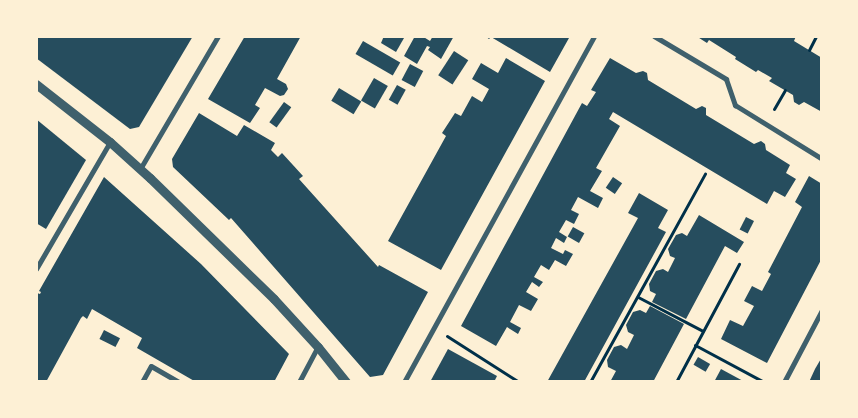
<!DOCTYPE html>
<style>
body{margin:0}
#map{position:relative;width:858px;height:418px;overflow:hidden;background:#fdf0d5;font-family:"Fira Sans Condensed",sans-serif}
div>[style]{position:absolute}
.building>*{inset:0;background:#264d5e;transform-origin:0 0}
.path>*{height:3px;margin:-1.5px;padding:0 1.5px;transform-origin:1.5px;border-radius:1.5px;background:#003049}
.minor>*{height:5px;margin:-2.5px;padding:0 2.5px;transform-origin:2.5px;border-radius:2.5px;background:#3f606c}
.tertiary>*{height:9px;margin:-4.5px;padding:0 4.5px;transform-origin:4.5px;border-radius:4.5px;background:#3f606c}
span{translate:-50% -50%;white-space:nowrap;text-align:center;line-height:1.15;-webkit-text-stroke:4px #fdf0d5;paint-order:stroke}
.frame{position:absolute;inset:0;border:38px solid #fdf0d5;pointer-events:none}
</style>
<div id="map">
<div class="building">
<i style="clip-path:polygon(36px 36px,193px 36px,139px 127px,130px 129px,36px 58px)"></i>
<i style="clip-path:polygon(245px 36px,301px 36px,277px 79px,286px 84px,288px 89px,284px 95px,280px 96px,265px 88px,255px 105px,260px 108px,250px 123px,208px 99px)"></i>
<i style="clip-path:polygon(384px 36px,400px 36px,404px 38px,396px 52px,381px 43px)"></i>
<i style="clip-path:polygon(415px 36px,422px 36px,430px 41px,433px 36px,454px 36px,441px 59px,428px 50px,430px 47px,427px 46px,417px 64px,404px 56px)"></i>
<i style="clip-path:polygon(485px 36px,568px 36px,569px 38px,550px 72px,491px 37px,489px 39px)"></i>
<i style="clip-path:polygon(696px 36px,796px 36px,794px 41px,822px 58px,822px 112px,804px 102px,799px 105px,794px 102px,793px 95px,769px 81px,772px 78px,758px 70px,756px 72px,735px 59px,736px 57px,709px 40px,707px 43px)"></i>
<i style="left:363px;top:41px;width:43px;height:15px;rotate:30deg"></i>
<i style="left:454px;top:51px;width:17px;height:29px;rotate:33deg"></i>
<i style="clip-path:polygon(506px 58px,545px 81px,441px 270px,388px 241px,446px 136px,442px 133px,455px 113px,461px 116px,472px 96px,482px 102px,489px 89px,472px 79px,481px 63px,498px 73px)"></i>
<i style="clip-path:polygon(610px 58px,636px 73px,643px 71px,647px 73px,648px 80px,696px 109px,702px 106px,706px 108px,706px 115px,754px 144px,761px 141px,765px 144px,766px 150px,790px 165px,786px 173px,796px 179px,785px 197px,774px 191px,767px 204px,613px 112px,609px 119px,620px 126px,596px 168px,602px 171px,590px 191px,603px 198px,598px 208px,578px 197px,571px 210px,579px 214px,574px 224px,566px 220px,559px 232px,567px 237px,564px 243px,556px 238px,551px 248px,563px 254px,565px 250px,573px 254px,566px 266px,555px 260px,549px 270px,541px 265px,534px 277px,543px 282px,539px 287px,532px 282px,526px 292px,538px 299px,531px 311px,519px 305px,510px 322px,521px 328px,518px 334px,507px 327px,496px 346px,461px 326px,582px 103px,587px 106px,596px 92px,591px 90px)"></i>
<i style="left:410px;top:64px;width:15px;height:18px;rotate:28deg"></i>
<i style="left:374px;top:78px;width:16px;height:26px;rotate:30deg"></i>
<i style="left:397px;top:85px;width:10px;height:17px;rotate:29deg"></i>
<i style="left:339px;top:88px;width:26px;height:15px;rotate:31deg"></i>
<i style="left:284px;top:102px;width:9px;height:25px;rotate:36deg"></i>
<i style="clip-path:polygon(199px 113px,237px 136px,244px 125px,275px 143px,271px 150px,278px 157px,282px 153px,303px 176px,299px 179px,378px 267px,379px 265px,428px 292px,383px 375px,370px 377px,231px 218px,229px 220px,173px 167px,172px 159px)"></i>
<i style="clip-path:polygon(36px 119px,86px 160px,46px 229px,36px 223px)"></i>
<i style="clip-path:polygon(809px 176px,822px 184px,822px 258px,767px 363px,721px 339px,730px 320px,743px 326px,754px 306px,744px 301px,752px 286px,762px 291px,771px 274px,768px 272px,802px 207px,795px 202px)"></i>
<i style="clip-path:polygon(104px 177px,201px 264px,289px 354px,274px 382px,196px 382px,137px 348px,142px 338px,92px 309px,87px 319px,83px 316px,81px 318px,46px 382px,36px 382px,36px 295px,37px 293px,40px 294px,41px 292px,39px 291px)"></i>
<i style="left:613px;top:177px;width:11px;height:13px;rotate:34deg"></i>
<i style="clip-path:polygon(639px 193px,668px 210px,658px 228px,666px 232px,584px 382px,547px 382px,638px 218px,628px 213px)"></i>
<i style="clip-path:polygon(699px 215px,744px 242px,737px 253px,725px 246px,686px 319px,652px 302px,656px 294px,650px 291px,649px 284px,656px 271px,663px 269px,668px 272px,675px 258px,670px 256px,668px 249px,676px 235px,682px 233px,687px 236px)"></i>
<i style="left:746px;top:217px;width:9px;height:14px;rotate:27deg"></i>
<i style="left:573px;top:227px;width:13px;height:11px;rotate:29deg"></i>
<i style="clip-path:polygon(650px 306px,684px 324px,653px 382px,610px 382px,616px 371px,608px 367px,607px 360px,614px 347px,621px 345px,627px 349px,634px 335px,628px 332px,626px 325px,633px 312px,640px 310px,646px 313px)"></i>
<i style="left:104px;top:330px;width:18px;height:10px;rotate:27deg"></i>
<i style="clip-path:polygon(448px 349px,497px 376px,494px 382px,430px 382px)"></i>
<i style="left:698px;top:357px;width:14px;height:9px;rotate:30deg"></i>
<i style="clip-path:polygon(822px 357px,822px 382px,809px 382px,815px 369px)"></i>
<i style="clip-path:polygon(721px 369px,745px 382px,714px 382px)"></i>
</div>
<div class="path">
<i style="left:809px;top:50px;width:16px;rotate:-63deg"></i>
<i style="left:774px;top:109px;width:22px;rotate:-60deg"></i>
<i style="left:638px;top:297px;width:73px;rotate:27.6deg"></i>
<i style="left:447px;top:336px;width:85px;rotate:32.6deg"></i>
<i style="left:695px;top:345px;width:78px;rotate:28.2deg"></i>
<i style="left:590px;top:382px;width:238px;rotate:-61.1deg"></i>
<i style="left:676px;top:382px;width:134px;rotate:-61.9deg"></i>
</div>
<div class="minor">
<i style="left:654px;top:36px;width:84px;rotate:30.8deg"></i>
<i style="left:726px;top:79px;width:28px;rotate:71deg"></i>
<i style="left:735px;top:105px;width:102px;rotate:31.8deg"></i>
<i style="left:140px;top:169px;width:154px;rotate:-59.6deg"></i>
<i style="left:36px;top:269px;width:147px;rotate:-59.8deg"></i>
<i style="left:142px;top:382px;width:18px;rotate:-61deg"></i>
<i style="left:151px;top:366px;width:32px;rotate:30deg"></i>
<i style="left:299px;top:382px;width:40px;rotate:-62deg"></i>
<i style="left:404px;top:382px;width:395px;rotate:-61.2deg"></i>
<i style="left:784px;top:382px;width:81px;rotate:-62.2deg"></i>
</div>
<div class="tertiary">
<i style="left:36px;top:84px;width:94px;rotate:38.1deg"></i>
<i style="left:110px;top:142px;width:54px;rotate:42deg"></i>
<i style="left:150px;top:178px;width:173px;rotate:44.3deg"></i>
<i style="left:274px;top:299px;width:65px;rotate:47.5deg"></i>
<i style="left:318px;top:347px;width:45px;rotate:51.3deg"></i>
</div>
<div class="frame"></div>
</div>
